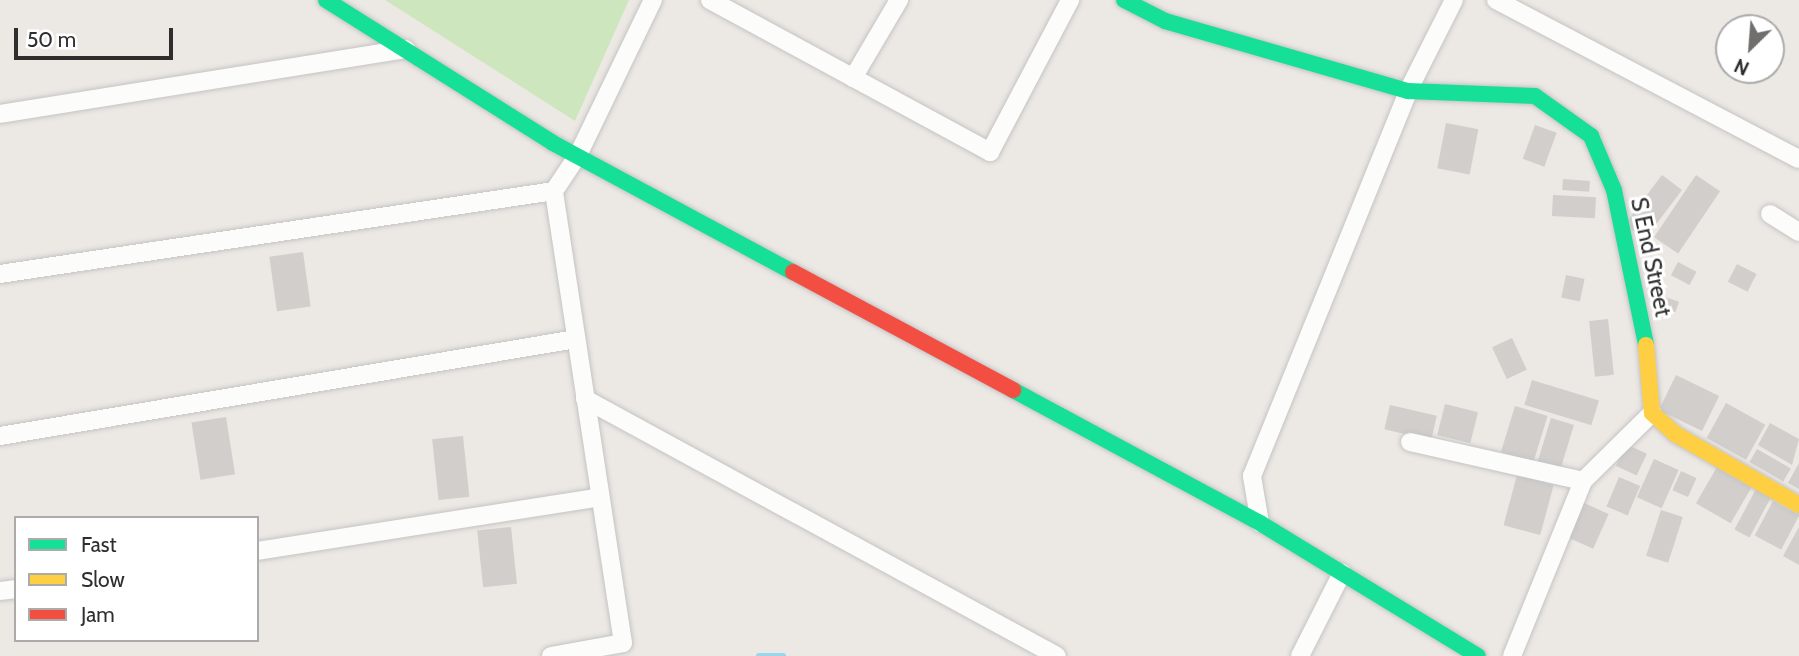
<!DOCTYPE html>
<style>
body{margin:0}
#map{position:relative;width:1799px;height:656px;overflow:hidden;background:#ece8e4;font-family:Cabin,sans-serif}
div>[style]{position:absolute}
.green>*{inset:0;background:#cee6be}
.stream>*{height:6px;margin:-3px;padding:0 3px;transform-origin:3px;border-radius:3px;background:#99d6ec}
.building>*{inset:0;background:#d1cecb;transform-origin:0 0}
.roads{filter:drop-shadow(0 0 2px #c5c4c5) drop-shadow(0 0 2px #c5c4c5)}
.street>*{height:18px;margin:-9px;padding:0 9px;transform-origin:9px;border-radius:9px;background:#fcfcfb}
.fast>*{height:16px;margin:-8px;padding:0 8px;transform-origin:8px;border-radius:8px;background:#16e098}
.slow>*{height:16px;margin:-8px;padding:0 8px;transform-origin:8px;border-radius:8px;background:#ffcf43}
.jam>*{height:16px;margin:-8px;padding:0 8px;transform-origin:8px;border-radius:8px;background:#f24e42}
span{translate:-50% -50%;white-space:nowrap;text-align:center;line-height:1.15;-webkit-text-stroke:6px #fff;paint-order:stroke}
.street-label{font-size:23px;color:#2e2e2e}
.legend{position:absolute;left:14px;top:516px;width:245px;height:126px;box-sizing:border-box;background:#fff;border:2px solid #ababab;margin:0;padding:9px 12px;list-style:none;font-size:21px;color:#2e2e2e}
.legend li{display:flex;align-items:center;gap:14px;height:35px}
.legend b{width:35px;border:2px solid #ababab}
.north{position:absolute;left:1715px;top:14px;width:70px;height:70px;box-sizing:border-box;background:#fff;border:2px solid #ababab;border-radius:50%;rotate:205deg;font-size:19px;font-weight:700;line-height:28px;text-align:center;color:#2e2e2e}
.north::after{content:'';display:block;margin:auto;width:24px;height:32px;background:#706f6e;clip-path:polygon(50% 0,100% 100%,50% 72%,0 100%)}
.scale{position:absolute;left:14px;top:28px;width:159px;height:32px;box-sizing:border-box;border:4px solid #2e2e2e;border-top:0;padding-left:9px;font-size:21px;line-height:24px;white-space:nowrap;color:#2e2e2e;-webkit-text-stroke:5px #fff;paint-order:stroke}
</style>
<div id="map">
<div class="green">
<i style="clip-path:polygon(385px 0,629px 0,575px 121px)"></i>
</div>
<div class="stream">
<i style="left:759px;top:656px;width:24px"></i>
</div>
<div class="building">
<i style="left:1446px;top:123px;width:33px;height:46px;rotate:11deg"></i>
<i style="left:1535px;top:125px;width:23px;height:36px;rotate:20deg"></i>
<i style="left:1662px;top:175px;width:25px;height:62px;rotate:37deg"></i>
<i style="left:1696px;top:175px;width:29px;height:75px;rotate:34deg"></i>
<i style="left:1563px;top:179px;width:27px;height:11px;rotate:4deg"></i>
<i style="left:1553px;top:195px;width:43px;height:21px;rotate:3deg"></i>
<i style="left:303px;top:252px;width:55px;height:34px;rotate:82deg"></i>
<i style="left:1678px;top:262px;width:21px;height:15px;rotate:28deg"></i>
<i style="left:1737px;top:264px;width:22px;height:20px;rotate:27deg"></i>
<i style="left:1566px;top:275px;width:19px;height:23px;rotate:12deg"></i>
<i style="left:1662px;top:296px;width:18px;height:11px;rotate:19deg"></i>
<i style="left:1608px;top:319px;width:56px;height:19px;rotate:84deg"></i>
<i style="left:1512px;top:338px;width:35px;height:22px;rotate:65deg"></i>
<i style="left:1676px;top:375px;width:48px;height:39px;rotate:26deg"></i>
<i style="left:1532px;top:380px;width:70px;height:26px;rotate:17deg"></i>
<i style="left:1726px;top:403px;width:45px;height:40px;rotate:29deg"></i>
<i style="left:1445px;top:404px;width:34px;height:32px;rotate:14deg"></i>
<i style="left:1390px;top:405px;width:48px;height:25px;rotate:13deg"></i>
<i style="left:1515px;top:406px;width:34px;height:48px;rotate:17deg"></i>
<i style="left:226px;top:417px;width:58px;height:35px;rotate:81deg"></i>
<i style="left:1551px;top:418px;width:24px;height:46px;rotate:17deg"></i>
<i style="clip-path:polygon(1770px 423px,1799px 439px,1792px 465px,1758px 445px)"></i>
<i style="left:463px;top:436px;width:61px;height:31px;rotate:84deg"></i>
<i style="left:1626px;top:444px;width:23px;height:24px;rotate:25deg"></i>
<i style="left:1757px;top:449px;width:39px;height:15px;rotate:30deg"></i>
<i style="left:1654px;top:459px;width:27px;height:42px;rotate:24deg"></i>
<i style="clip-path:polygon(1799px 463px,1799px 489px,1788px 483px)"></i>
<i style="left:1717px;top:467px;width:40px;height:42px;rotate:30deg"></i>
<i style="left:1681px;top:471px;width:17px;height:21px;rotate:24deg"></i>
<i style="left:1517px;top:475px;width:38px;height:52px;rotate:15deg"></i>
<i style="left:1619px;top:477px;width:23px;height:32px;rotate:23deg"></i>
<i style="left:1756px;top:489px;width:17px;height:46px;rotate:28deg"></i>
<i style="left:1773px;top:501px;width:30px;height:39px;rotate:28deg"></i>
<i style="left:1584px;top:503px;width:27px;height:38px;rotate:24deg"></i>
<i style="left:1661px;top:510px;width:23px;height:48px;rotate:18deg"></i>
<i style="left:511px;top:527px;width:57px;height:34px;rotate:84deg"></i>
<i style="clip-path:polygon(1799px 527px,1799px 565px,1783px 556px)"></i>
</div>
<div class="roads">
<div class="street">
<i style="left:710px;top:0;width:319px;rotate:28.5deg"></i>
<i style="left:990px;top:152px;width:172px;rotate:-62.2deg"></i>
<i style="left:1496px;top:0;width:342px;rotate:27.7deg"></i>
<i style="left:853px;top:78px;width:91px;rotate:-59.5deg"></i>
<i style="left:0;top:114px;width:411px;rotate:-9.1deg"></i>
<i style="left:1770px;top:214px;width:34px;rotate:32deg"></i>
<i style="left:0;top:274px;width:560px;rotate:-8.52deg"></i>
<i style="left:585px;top:399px;width:537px;rotate:28.57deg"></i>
<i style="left:0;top:436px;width:584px;rotate:-9.56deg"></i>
<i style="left:1410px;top:442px;width:177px;rotate:12.7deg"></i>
<i style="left:1260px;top:523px;width:48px;rotate:-99.7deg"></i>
<i style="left:1252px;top:476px;width:415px;rotate:-67.9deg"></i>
<i style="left:1408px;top:91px;width:102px;rotate:-63.2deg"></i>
<i style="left:257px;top:551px;width:347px;rotate:-8.9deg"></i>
<i style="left:0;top:591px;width:16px;rotate:-7deg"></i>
<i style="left:551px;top:656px;width:73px;rotate:-10.2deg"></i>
<i style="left:623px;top:643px;width:457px;rotate:-98.7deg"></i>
<i style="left:554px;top:191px;width:43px;rotate:-56.3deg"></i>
<i style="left:578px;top:155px;width:172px;rotate:-64.2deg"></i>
<i style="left:1300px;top:656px;width:93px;rotate:-63.2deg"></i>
<i style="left:1512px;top:656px;width:189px;rotate:-67.9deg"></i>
<i style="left:1583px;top:481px;width:97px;rotate:-44.6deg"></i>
</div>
<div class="fast">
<i style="left:326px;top:0;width:268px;rotate:32.2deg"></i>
<i style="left:553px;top:143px;width:272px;rotate:28.3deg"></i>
<i style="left:1124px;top:0;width:46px;rotate:27.1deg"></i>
<i style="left:1165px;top:21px;width:253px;rotate:16.1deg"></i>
<i style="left:1408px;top:91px;width:127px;rotate:2.3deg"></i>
<i style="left:1535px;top:96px;width:69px;rotate:35.5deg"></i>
<i style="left:1591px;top:136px;width:59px;rotate:66.9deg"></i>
<i style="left:1614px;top:190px;width:158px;rotate:78.3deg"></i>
<i style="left:1013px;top:390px;width:281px;rotate:28.3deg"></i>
<i style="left:1260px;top:523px;width:255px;rotate:31.4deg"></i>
</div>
<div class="slow">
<i style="left:1646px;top:345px;width:68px;rotate:85deg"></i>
<i style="left:1652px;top:413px;width:31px;rotate:42deg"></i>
<i style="left:1675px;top:434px;width:143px;rotate:29.8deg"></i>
</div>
<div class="jam">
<i style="left:793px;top:272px;width:250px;rotate:28.2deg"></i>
</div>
</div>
<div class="street-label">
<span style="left:1651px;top:257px;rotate:78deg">S End Street</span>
</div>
<ul class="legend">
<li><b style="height:9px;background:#16e098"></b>Fast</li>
<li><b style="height:9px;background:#ffcf43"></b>Slow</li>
<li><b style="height:9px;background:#f24e42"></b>Jam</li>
</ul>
<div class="north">N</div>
<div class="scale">50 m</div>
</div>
